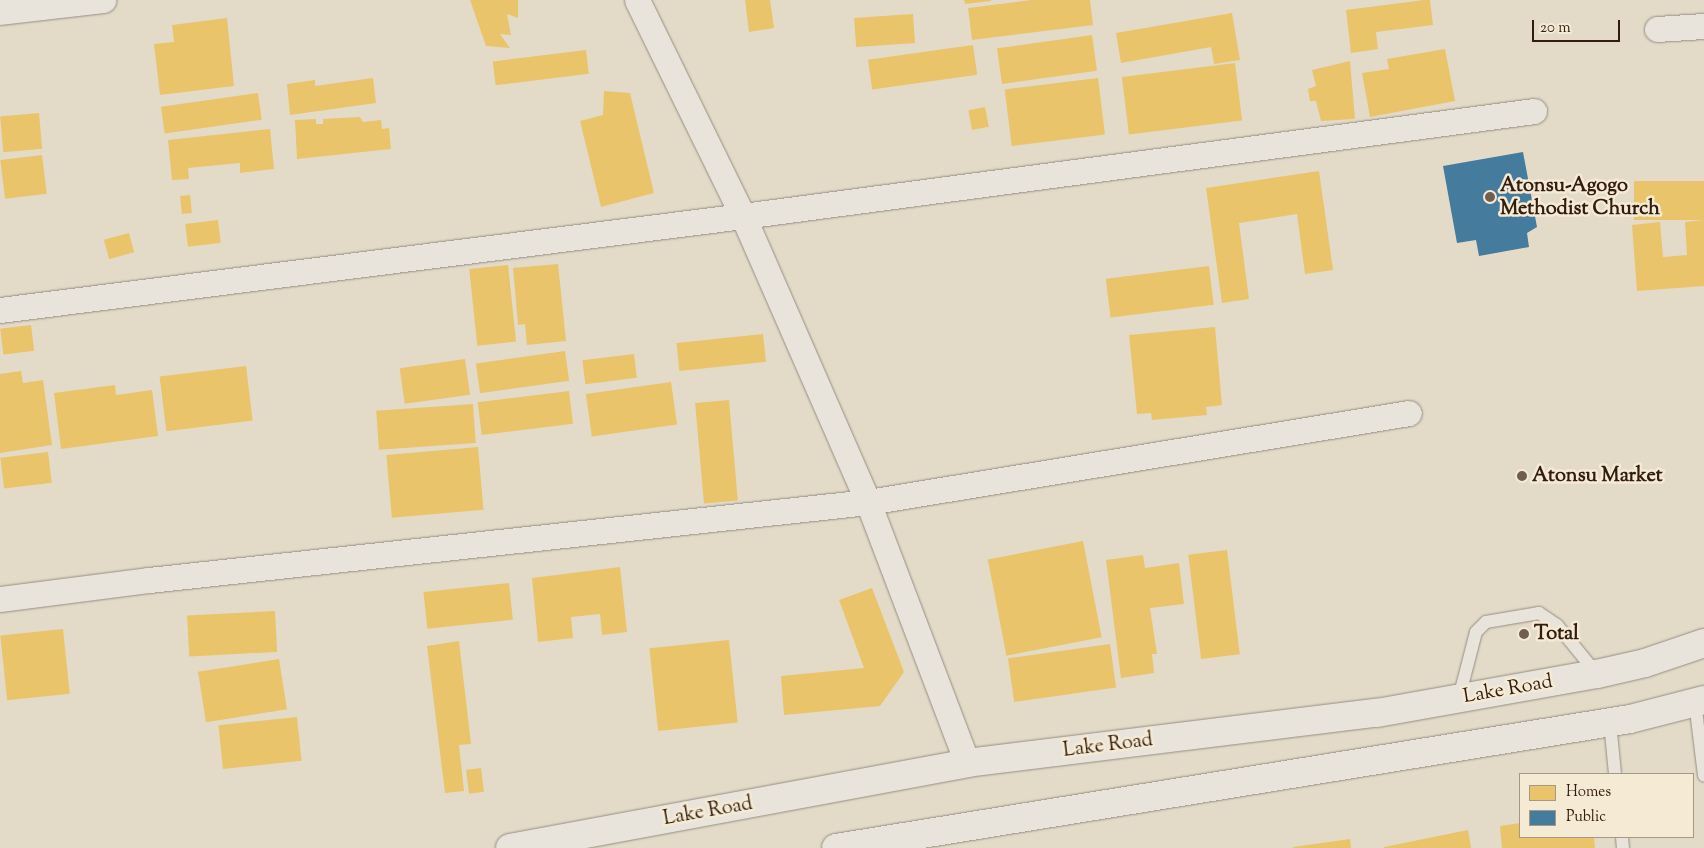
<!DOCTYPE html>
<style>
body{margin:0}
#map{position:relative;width:1704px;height:848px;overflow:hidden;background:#e3dbc8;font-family:"Sorts Mill Goudy",serif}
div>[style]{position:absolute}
.homes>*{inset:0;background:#e9c46a;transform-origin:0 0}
.public>*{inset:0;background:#457b9d}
.roads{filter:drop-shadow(0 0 1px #958d81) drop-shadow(0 0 1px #958d81)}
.lane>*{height:12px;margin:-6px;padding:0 6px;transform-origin:6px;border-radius:6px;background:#e9e4db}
.street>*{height:25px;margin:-12.5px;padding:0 12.5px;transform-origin:12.5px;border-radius:12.5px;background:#e9e4db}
.secondary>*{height:28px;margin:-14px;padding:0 14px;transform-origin:14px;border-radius:14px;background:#e9e4db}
.dots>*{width:14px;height:14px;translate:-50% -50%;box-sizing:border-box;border:2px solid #f5ead3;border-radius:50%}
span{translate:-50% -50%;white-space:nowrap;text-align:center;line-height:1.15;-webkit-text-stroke:5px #f5ead3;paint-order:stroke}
.poi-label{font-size:20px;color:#321c10;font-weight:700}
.left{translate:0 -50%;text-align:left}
.street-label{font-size:20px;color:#321c10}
.legend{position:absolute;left:1519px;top:773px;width:175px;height:65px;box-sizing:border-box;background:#f5ead3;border:1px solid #a79885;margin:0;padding:6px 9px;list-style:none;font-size:15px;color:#321c10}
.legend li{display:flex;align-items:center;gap:10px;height:25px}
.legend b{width:25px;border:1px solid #a79885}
.scale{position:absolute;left:1532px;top:20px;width:88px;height:22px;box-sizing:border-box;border:2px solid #321c10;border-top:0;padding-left:6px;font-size:15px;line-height:18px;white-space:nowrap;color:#321c10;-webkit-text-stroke:4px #f5ead3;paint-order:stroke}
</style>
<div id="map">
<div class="homes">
<i style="clip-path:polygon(470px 0,518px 0,518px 18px,507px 14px,511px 35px,500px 34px,510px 48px,486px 46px)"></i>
<i style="clip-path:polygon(745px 0,770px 0,774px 28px,749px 32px)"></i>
<i style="clip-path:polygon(964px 0,991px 0,991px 1px,965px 4px)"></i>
<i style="clip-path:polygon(1031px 0,1090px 0,1093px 25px,972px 40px,968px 8px)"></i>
<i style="clip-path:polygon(1424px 0,1430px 0,1433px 25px,1376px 32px,1378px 49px,1351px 53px,1346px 10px)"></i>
<i style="clip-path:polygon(1232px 13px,1240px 60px,1214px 64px,1211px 47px,1121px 63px,1116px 33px)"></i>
<i style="left:913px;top:14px;width:29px;height:59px;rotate:86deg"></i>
<i style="clip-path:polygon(227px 18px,234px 86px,160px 95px,154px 44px,174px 42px,172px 25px)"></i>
<i style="left:1092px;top:35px;width:36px;height:96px;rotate:82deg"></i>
<i style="left:973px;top:45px;width:30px;height:106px;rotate:82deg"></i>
<i style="clip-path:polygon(1445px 49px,1455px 101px,1370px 117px,1362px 73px,1389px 69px,1387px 59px)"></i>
<i style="left:586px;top:50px;width:24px;height:94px;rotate:83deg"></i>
<i style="clip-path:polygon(1350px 61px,1355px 119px,1321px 121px,1316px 101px,1310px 101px,1308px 89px,1316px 86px,1312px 70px)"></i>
<i style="left:1235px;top:63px;width:58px;height:114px;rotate:83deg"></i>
<i style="clip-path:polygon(373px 78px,376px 103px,290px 115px,287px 84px,315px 80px,315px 86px)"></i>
<i style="left:1098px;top:78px;width:57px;height:94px;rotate:83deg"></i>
<i style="clip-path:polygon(604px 91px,630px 93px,654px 193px,601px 207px,580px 121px,603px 115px)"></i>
<i style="left:258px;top:93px;width:27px;height:98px;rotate:82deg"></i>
<i style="left:985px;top:107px;width:20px;height:17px;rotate:79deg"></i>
<i style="left:39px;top:113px;width:36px;height:39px;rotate:85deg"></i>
<i style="clip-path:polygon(360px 117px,363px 122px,381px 120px,382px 129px,389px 128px,391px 149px,297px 159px,295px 120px,316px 119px,316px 124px,323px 124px,323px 119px)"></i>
<i style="clip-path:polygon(270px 129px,274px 169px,240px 173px,240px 163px,188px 168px,189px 179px,172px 180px,168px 140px)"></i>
<i style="left:42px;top:155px;width:39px;height:42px;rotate:83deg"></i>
<i style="clip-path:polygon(1319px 171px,1333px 270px,1305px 274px,1297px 214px,1239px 223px,1249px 299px,1222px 303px,1206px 188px)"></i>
<i style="left:1634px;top:181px;width:70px;height:39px"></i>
<i style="left:190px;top:195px;width:18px;height:10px;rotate:84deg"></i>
<i style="left:218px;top:220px;width:23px;height:33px;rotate:83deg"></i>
<i style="clip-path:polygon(1704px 220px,1704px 286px,1637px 291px,1632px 225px,1660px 222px,1663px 257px,1687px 255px,1685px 222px)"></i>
<i style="left:129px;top:233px;width:20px;height:26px;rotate:75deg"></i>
<i style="clip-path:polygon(558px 264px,566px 341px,527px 345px,525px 324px,518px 325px,513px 268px)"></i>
<i style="left:508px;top:265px;width:77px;height:39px;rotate:84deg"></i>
<i style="left:1209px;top:266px;width:39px;height:104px;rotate:83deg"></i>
<i style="left:31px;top:325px;width:26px;height:31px;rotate:83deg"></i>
<i style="clip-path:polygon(1215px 327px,1222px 405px,1206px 407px,1207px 415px,1152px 420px,1151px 413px,1137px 414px,1129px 335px)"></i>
<i style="left:763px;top:334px;width:28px;height:87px;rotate:84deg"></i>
<i style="left:565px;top:351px;width:30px;height:90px;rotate:82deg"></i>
<i style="left:634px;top:354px;width:24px;height:52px;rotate:83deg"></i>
<i style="left:465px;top:359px;width:36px;height:66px;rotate:82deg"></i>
<i style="left:246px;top:366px;width:55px;height:87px;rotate:83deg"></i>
<i style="clip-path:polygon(21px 371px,23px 383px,43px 380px,52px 445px,0 453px,0 374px)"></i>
<i style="left:671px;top:382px;width:43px;height:86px;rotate:82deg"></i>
<i style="clip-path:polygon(115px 385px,116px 395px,152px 390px,158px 436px,61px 449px,54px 393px)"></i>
<i style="left:569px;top:391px;width:33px;height:92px;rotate:83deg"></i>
<i style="left:729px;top:400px;width:101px;height:34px;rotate:85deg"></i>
<i style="left:473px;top:404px;width:39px;height:97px;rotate:86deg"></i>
<i style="left:478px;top:447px;width:63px;height:92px;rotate:85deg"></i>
<i style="left:48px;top:452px;width:31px;height:48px;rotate:83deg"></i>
<i style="left:1083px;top:541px;width:98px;height:97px;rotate:79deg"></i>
<i style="left:1227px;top:550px;width:105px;height:39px;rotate:83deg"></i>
<i style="clip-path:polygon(1143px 555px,1145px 568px,1179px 563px,1184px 604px,1150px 608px,1157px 654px,1152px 654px,1154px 673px,1121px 678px,1106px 560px)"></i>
<i style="clip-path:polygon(620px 567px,627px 632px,602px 635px,600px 614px,571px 617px,573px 638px,538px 642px,532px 578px)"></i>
<i style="left:509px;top:583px;width:37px;height:86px;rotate:84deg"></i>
<i style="clip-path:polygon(872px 588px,904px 672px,880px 706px,784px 715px,781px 676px,864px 668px,839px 600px)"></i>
<i style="left:275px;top:611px;width:41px;height:88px;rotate:87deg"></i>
<i style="left:63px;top:629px;width:65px;height:63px;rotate:84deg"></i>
<i style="left:729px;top:640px;width:83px;height:80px;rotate:84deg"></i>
<i style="clip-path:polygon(459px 641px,471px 744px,459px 745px,464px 791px,445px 793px,427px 646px)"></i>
<i style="left:1110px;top:644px;width:44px;height:103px;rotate:82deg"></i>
<i style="left:279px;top:659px;width:51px;height:82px;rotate:81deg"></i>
<i style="left:297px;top:717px;width:44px;height:79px;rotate:84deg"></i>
<i style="left:481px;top:768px;width:24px;height:15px;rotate:83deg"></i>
<i style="clip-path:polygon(1520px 823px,1520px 837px,1594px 837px,1595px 848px,1502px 848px,1500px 826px)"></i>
<i style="clip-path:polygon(1468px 830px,1471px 848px,1384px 848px,1384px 847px)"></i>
<i style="clip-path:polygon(1350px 839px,1351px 848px,1293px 848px,1293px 847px)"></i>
</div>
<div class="public">
<i style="clip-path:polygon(1523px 152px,1537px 227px,1527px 233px,1529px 247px,1479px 256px,1476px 240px,1457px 243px,1443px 166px)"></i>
</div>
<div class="roads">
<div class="lane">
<i style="left:1459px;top:698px;width:68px;rotate:-75.6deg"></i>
<i style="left:1476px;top:632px;width:14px;rotate:-45deg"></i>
<i style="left:1486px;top:622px;width:54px;rotate:-9.6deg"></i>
<i style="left:1539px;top:613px;width:22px;rotate:34deg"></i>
<i style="left:1557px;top:625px;width:63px;rotate:50.8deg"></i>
<i style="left:1695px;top:702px;width:74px;rotate:83deg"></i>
<i style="left:1610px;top:722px;width:52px;rotate:84.5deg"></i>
<i style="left:1622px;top:837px;width:11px;rotate:85deg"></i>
</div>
<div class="street">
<i style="left:637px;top:0;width:241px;rotate:63.9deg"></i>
<i style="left:743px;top:216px;width:312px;rotate:66.4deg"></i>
<i style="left:868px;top:502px;width:279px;rotate:69.2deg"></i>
<i style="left:0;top:12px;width:104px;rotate:-6.6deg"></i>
<i style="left:1657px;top:29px;width:47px;rotate:-3.7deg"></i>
<i style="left:0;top:310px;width:749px;rotate:-7.21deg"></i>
<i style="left:743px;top:216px;width:798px;rotate:-7.56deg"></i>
<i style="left:0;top:599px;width:150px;rotate:-7.3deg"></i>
<i style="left:149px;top:580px;width:723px;rotate:-6.19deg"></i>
<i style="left:868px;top:502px;width:548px;rotate:-9.34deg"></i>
</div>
<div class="secondary">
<i style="left:510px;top:848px;width:465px;rotate:-10.5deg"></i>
<i style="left:967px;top:763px;width:413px;rotate:-7deg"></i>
<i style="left:1377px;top:713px;width:223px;rotate:-10.1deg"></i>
<i style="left:1597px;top:674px;width:49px;rotate:-12.9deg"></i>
<i style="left:1645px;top:663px;width:62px;rotate:-18.7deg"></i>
<i style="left:836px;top:848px;width:804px;rotate:-9.23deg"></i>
<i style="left:1630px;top:719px;width:76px;rotate:-14.4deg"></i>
</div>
</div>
<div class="dots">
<i style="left:1490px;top:197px;background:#705f50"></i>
<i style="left:1522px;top:476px;background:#705f50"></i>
<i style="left:1524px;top:634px;background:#705f50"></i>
</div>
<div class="poi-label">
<span class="left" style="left:1500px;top:198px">Atonsu-Agogo<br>Methodist Church</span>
<span class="left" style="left:1532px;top:476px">Atonsu Market</span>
<span class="left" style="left:1534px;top:634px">Total</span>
</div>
<div class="street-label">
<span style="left:1508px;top:690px;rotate:-10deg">Lake Road</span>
<span style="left:1108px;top:746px;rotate:-7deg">Lake Road</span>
<span style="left:708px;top:812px;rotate:-10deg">Lake Road</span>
</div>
<ul class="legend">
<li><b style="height:14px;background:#e9c46a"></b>Homes</li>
<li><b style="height:14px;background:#457b9d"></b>Public</li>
</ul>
<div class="scale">20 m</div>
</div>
